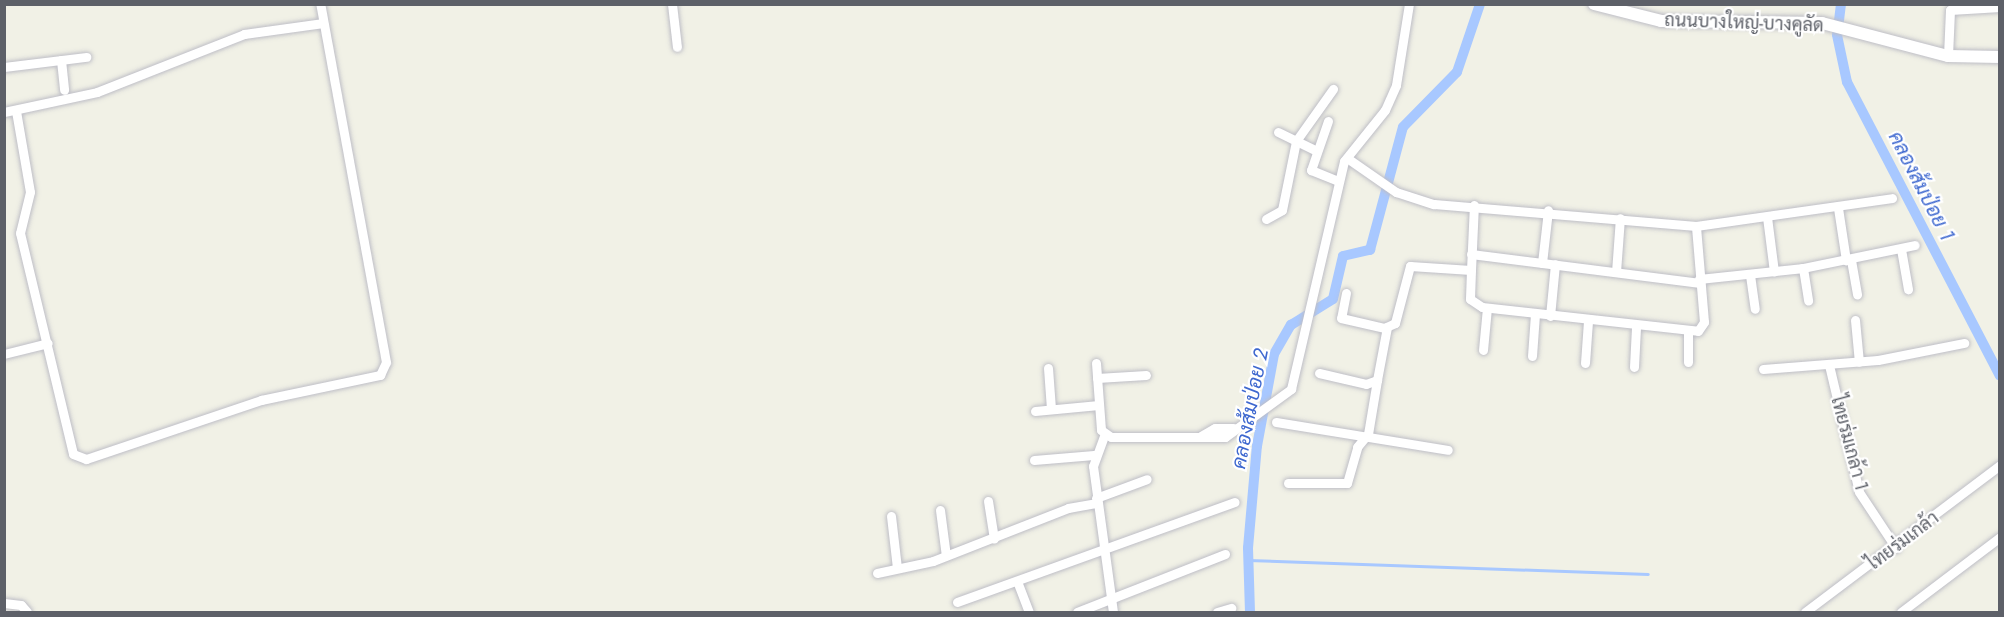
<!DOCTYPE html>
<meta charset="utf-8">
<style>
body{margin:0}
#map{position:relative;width:2004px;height:617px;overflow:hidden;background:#f1f1e6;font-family:Jost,Sarabun,sans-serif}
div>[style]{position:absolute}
.stream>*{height:3px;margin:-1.5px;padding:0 1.5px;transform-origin:1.5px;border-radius:1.5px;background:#a8c8ff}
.canal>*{height:10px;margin:-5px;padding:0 5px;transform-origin:5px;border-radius:5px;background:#a8c8ff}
.roads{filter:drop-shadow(0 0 2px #bebec6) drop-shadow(0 0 2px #bebec6)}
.minor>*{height:9px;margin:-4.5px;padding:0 4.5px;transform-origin:4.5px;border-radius:4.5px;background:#fff}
.tertiary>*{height:12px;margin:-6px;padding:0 6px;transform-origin:6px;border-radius:6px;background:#fff}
span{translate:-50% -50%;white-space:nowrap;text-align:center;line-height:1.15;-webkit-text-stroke:4.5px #fff;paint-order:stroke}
.street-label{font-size:18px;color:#5d6068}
.water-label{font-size:20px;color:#3e68cf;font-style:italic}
.frame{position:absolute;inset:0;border:6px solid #5d6068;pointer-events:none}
</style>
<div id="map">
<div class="stream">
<i style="left:1248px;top:560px;width:400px;rotate:2deg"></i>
</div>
<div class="canal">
<i style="left:1841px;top:4px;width:31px;rotate:97deg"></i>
<i style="left:1837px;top:35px;width:48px;rotate:78deg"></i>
<i style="left:1847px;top:82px;width:331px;rotate:62.5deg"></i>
<i style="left:1250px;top:612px;width:64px;rotate:-91.8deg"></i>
<i style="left:1248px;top:548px;width:102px;rotate:-85deg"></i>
<i style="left:1257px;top:446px;width:94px;rotate:-79.5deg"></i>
<i style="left:1274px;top:354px;width:34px;rotate:-60deg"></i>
<i style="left:1291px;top:325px;width:49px;rotate:-31.8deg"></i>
<i style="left:1333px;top:299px;width:44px;rotate:-76.9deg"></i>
<i style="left:1343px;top:256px;width:28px;rotate:-13deg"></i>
<i style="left:1370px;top:250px;width:127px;rotate:-75deg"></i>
<i style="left:1403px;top:127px;width:77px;rotate:-45.5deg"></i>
<i style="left:1457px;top:72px;width:72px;rotate:-71.3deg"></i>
</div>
<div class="roads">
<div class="minor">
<i style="left:672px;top:4px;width:43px;rotate:83.4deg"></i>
<i style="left:1948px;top:56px;width:46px;rotate:-87.5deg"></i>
<i style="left:1950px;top:10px;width:50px;rotate:-3.4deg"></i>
<i style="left:61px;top:60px;width:30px;rotate:84deg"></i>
<i style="left:4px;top:67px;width:83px;rotate:-7deg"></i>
<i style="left:16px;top:111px;width:82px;rotate:80.2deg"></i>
<i style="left:30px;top:192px;width:42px;rotate:103.7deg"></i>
<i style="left:20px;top:233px;width:227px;rotate:76.5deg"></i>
<i style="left:73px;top:454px;width:14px;rotate:21deg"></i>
<i style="left:86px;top:459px;width:185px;rotate:-18.6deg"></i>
<i style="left:261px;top:400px;width:122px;rotate:-11.9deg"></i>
<i style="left:380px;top:375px;width:14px;rotate:-65deg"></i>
<i style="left:386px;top:362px;width:364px;rotate:-100.4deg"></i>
<i style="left:4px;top:112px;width:95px;rotate:-12.1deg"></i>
<i style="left:97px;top:92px;width:158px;rotate:-21.5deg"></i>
<i style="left:244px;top:34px;width:80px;rotate:-7.9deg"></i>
<i style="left:1328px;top:121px;width:52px;rotate:109.1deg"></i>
<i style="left:1311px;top:170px;width:29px;rotate:22deg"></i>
<i style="left:1278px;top:132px;width:43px;rotate:26deg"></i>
<i style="left:1347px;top:158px;width:60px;rotate:34.8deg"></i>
<i style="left:1396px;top:192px;width:40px;rotate:18deg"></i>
<i style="left:1434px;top:204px;width:263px;rotate:4.8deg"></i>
<i style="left:1696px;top:226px;width:198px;rotate:-8.1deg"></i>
<i style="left:1838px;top:208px;width:53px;rotate:81.3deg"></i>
<i style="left:1767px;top:217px;width:55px;rotate:82.7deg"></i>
<i style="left:1266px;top:219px;width:18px;rotate:-29deg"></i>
<i style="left:1282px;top:210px;width:70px;rotate:-78.5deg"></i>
<i style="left:1296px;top:141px;width:64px;rotate:-54.6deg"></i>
<i style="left:1901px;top:249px;width:41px;rotate:80.1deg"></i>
<i style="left:1471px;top:254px;width:231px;rotate:7.2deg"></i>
<i style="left:1851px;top:260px;width:35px;rotate:80deg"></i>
<i style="left:1542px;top:263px;width:53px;rotate:-83.5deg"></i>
<i style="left:1803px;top:268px;width:33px;rotate:81deg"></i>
<i style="left:1471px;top:270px;width:29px;rotate:92deg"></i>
<i style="left:1470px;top:299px;width:14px;rotate:34deg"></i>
<i style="left:1482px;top:307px;width:217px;rotate:6.3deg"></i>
<i style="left:1698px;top:331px;width:11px;rotate:-56deg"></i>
<i style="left:1704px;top:322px;width:96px;rotate:-94.8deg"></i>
<i style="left:1616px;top:272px;width:54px;rotate:-85.8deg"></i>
<i style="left:1750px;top:275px;width:34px;rotate:82deg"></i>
<i style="left:1699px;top:279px;width:105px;rotate:-6deg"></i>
<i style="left:1803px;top:268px;width:114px;rotate:-11.6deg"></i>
<i style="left:1346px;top:293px;width:25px;rotate:101deg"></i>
<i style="left:1341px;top:318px;width:44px;rotate:13.1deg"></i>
<i style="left:1384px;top:328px;width:12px;rotate:-24deg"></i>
<i style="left:1395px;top:323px;width:59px;rotate:-75.3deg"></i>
<i style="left:1410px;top:266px;width:61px;rotate:3.8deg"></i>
<i style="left:1471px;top:270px;width:65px;rotate:-87.4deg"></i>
<i style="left:1550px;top:316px;width:52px;rotate:-84.5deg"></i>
<i style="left:1855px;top:320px;width:42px;rotate:84.6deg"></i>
<i style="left:1688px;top:333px;width:29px;rotate:90deg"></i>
<i style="left:1483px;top:350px;width:42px;rotate:-84.6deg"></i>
<i style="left:4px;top:354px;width:45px;rotate:-14deg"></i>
<i style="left:1532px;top:356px;width:42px;rotate:-85.9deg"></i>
<i style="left:1096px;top:363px;width:67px;rotate:85.7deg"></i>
<i style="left:1101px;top:430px;width:12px;rotate:35deg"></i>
<i style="left:1111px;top:437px;width:114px"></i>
<i style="left:1225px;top:437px;width:82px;rotate:-36deg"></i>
<i style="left:1291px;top:389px;width:234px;rotate:-76.9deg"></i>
<i style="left:1344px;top:161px;width:65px;rotate:-51.2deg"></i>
<i style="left:1385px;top:110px;width:27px;rotate:-66deg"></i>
<i style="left:1396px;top:85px;width:82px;rotate:-80.9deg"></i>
<i style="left:1585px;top:363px;width:42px;rotate:-85.9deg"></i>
<i style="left:1829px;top:365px;width:130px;rotate:76.7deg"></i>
<i style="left:1859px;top:492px;width:67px;rotate:56.5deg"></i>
<i style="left:1634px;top:367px;width:40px;rotate:-87.1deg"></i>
<i style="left:1048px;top:368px;width:41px;rotate:85.8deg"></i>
<i style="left:1763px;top:369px;width:115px;rotate:-4.5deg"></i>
<i style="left:1878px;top:360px;width:88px;rotate:-11.2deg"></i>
<i style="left:1319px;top:373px;width:48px;rotate:13.2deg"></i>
<i style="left:1366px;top:384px;width:12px;rotate:-20deg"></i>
<i style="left:1377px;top:380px;width:54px;rotate:-79.3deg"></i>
<i style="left:1097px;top:378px;width:49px;rotate:-3.5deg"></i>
<i style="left:1035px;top:411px;width:64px;rotate:-5.4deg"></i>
<i style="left:1276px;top:422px;width:174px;rotate:9.2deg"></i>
<i style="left:1104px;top:436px;width:32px;rotate:110deg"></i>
<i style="left:1093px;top:466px;width:147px;rotate:82.2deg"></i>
<i style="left:1201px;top:436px;width:16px;rotate:-30deg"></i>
<i style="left:1215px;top:428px;width:18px"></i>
<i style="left:1034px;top:460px;width:60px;rotate:-4.8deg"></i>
<i style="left:1288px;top:483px;width:59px"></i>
<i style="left:1347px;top:483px;width:37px;rotate:-74deg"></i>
<i style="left:1357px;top:447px;width:17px;rotate:-50deg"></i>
<i style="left:1368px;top:434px;width:55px;rotate:-80.5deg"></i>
<i style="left:1096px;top:498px;width:54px;rotate:-20.4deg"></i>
<i style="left:988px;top:501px;width:38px;rotate:81deg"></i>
<i style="left:940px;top:510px;width:46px;rotate:82.6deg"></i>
<i style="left:891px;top:516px;width:52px;rotate:83.4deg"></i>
<i style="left:877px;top:573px;width:57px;rotate:-12.1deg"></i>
<i style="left:933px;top:561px;width:145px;rotate:-21.4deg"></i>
<i style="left:1068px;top:508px;width:28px;rotate:-10deg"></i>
<i style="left:1017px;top:581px;width:33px;rotate:69deg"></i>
<i style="left:957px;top:602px;width:295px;rotate:-19.8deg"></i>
<i style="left:4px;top:603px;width:17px;rotate:7deg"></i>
<i style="left:21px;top:605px;width:9px;rotate:49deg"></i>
<i style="left:1077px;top:612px;width:159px;rotate:-21.4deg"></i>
<i style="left:1217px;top:612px;width:15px;rotate:-16deg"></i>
<i style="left:1805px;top:612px;width:244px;rotate:-37deg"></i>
<i style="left:1901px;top:612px;width:124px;rotate:-37.1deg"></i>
</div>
<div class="tertiary">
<i style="left:1594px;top:4px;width:69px;rotate:14.2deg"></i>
<i style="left:1661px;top:21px;width:161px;rotate:0.7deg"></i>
<i style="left:1822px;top:23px;width:130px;rotate:14.7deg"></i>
<i style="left:1948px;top:56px;width:52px;rotate:1.1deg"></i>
</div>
</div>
<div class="street-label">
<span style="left:1744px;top:23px;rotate:2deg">ถนนบางใหญ่-บางคูลัด</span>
<span style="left:1849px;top:443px;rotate:75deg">ไทยร่มเกล้า 1</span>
<span style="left:1903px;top:541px;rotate:-37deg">ไทยร่มเกล้า</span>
</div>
<div class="water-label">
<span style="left:1921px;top:186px;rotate:63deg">คลองส้มป่อย 1</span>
<span style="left:1250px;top:409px;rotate:-79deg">คลองส้มป่อย 2</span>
</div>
<div class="frame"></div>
</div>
